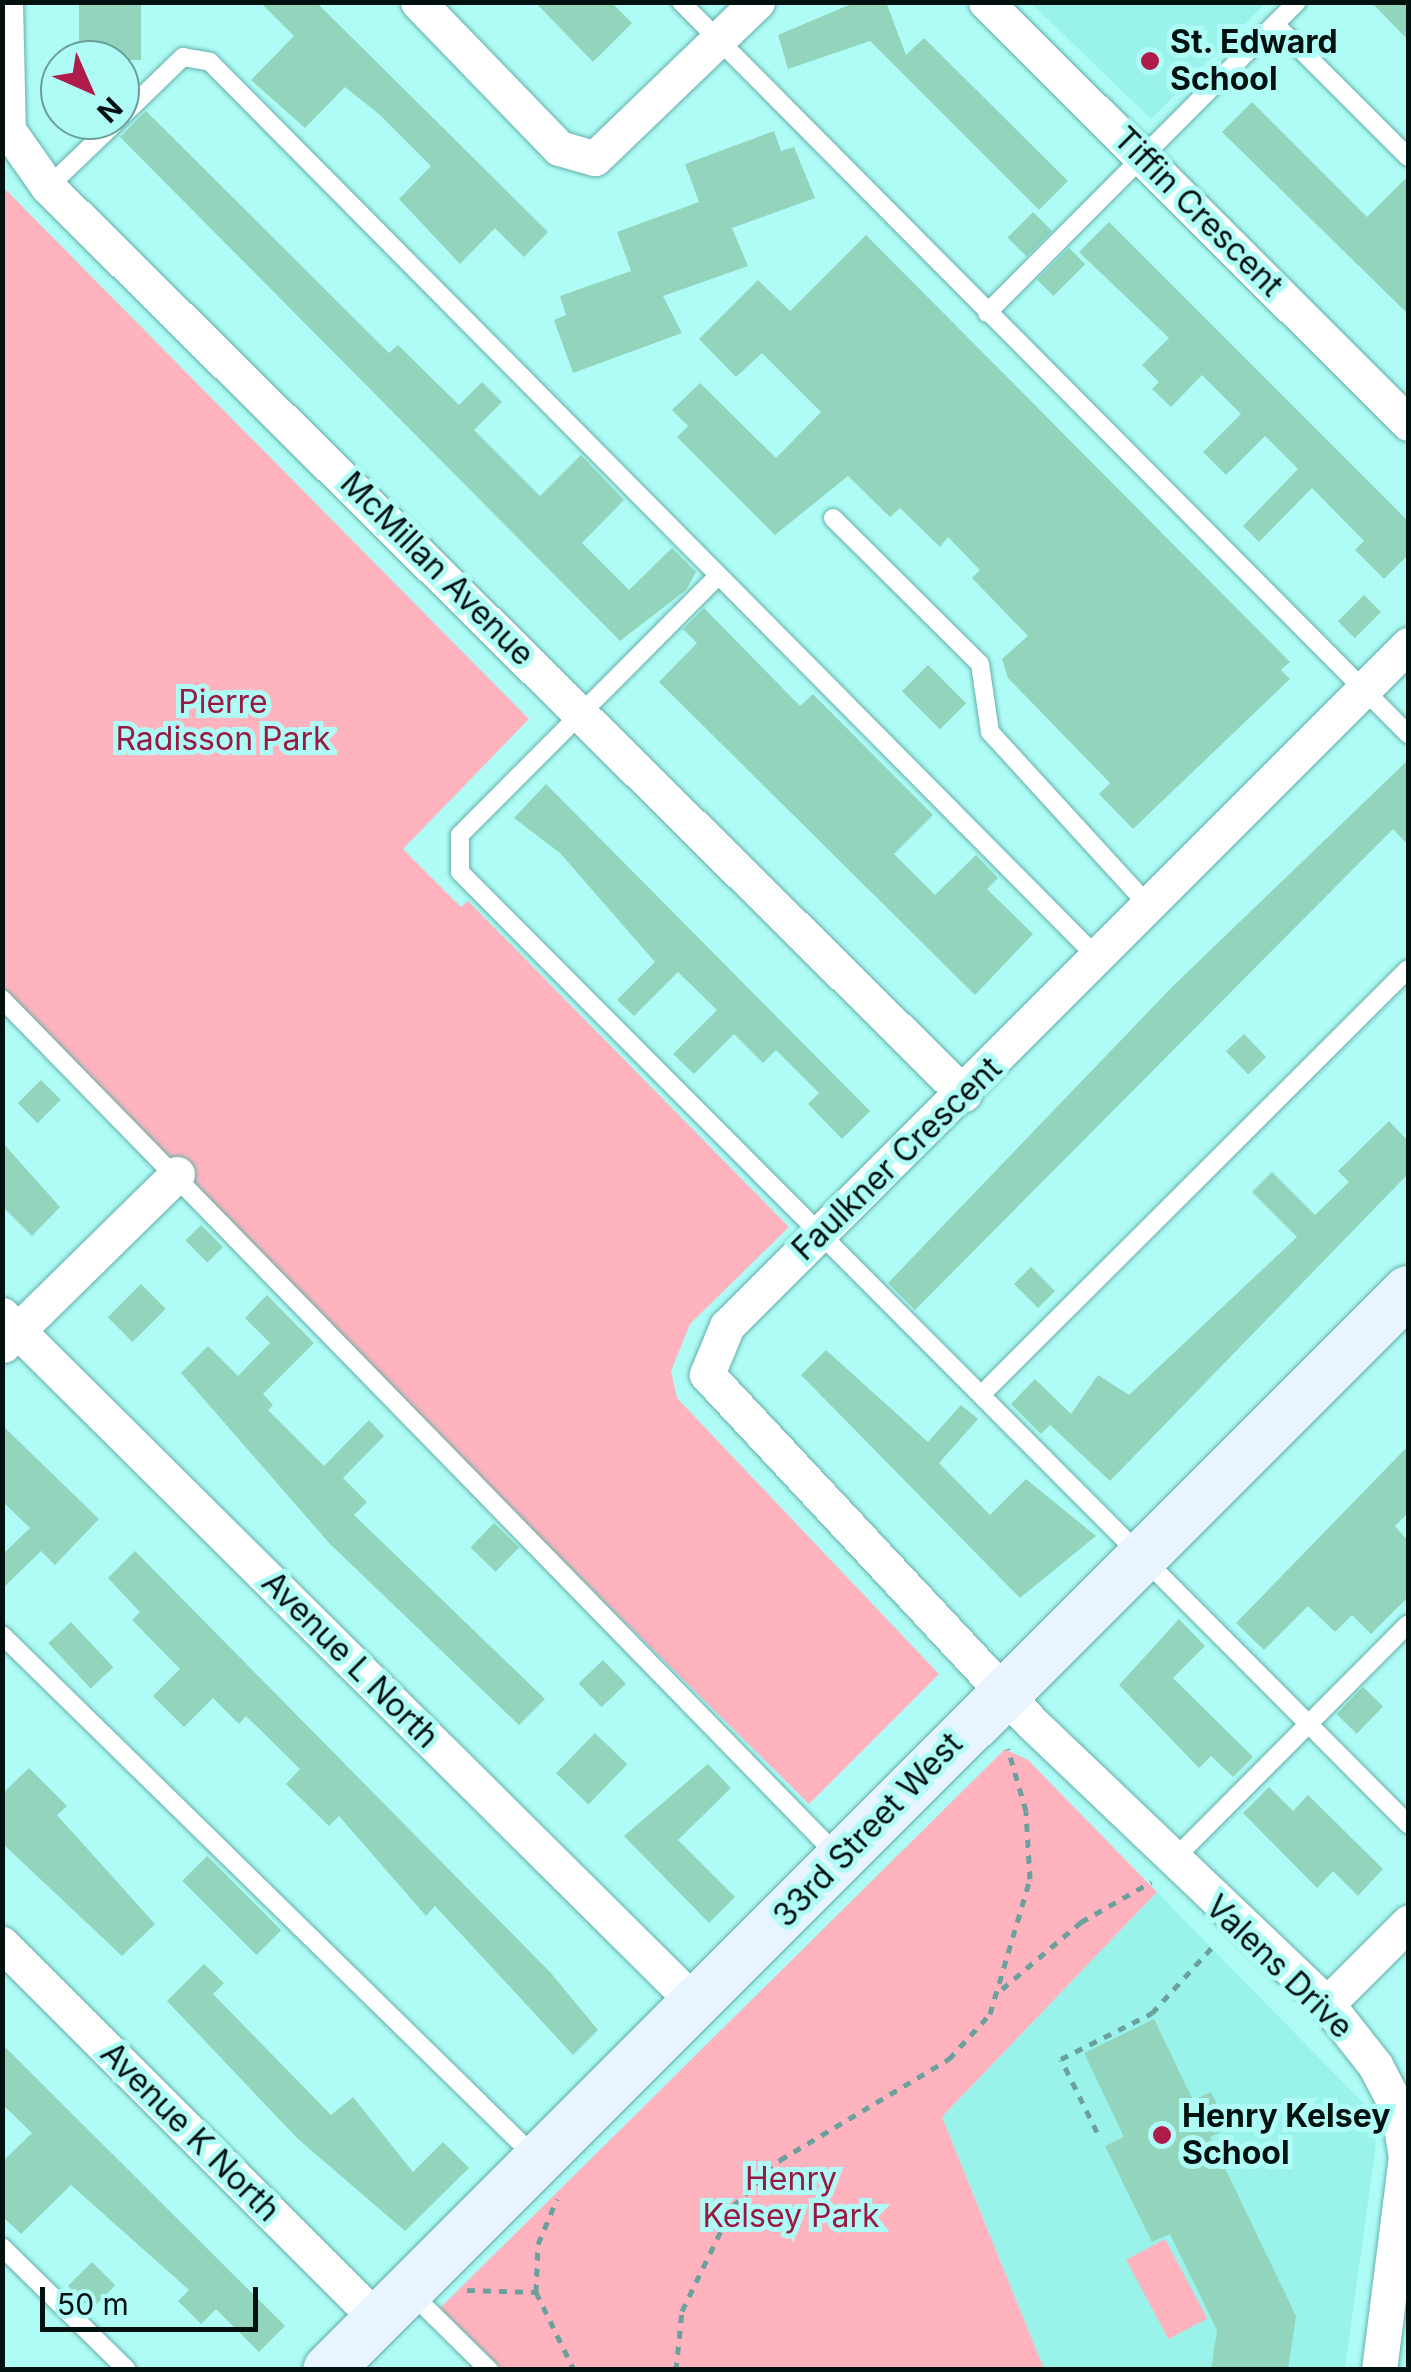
<!DOCTYPE html>
<style>
body{margin:0}
#map{position:relative;width:1411px;height:2372px;overflow:hidden;background:#affcf6;font-family:Inter,sans-serif}
div>[style]{position:absolute}
.built>*{inset:0;background:#9af3eb}
.green>*{inset:0;background:#ffb3be;transform-origin:0 0}
.building>*{inset:0;background:#92d5bc;transform-origin:0 0}
.path>*{height:5px;margin-top:-2.5px;transform-origin:0;background:repeating-linear-gradient(90deg,#6ba19d 0 8px,transparent 0 16px)}
.roads{filter:drop-shadow(0 0 2px #64afaa) drop-shadow(0 0 2px #64afaa)}
.service>*{height:18px;margin:-9px;padding:0 9px;transform-origin:9px;border-radius:9px;background:#fff}
.minor>*{height:35px;margin:-17.5px;padding:0 17.5px;transform-origin:17.5px;border-radius:17.5px;background:#fff}
.secondary>*{height:50px;margin:-25px;padding:0 25px;transform-origin:25px;border-radius:25px;background:#e8f4ff}
.dots>*{width:28px;height:28px;translate:-50% -50%;box-sizing:border-box;border:5px solid #affcf6;border-radius:50%}
span{translate:-50% -50%;white-space:nowrap;text-align:center;line-height:1.15;-webkit-text-stroke:10px #affcf6;paint-order:stroke}
.poi-label{font-size:32px;color:#001110;font-weight:700}
.left{translate:0 -50%;text-align:left}
.street-label{font-size:32px;color:#001110}
.park-label{font-size:32px;color:#9a1942}
.frame{position:absolute;inset:0;border:5px solid #001110;pointer-events:none}
.north{position:absolute;left:40px;top:40px;width:100px;height:100px;box-sizing:border-box;background:#affcf6;border:2px solid #699e9a;border-radius:50%;rotate:135deg;font-size:28px;font-weight:700;line-height:40px;text-align:center;color:#001110}
.north::after{content:'';display:block;margin:auto;width:35px;height:45px;background:#af1c4b;clip-path:polygon(50% 0,100% 100%,50% 72%,0 100%)}
.scale{position:absolute;left:40px;top:2287px;width:218px;height:45px;box-sizing:border-box;border:5px solid #001110;border-top:0;padding-left:12px;font-size:30px;line-height:35px;white-space:nowrap;color:#001110;-webkit-text-stroke:8px #affcf6;paint-order:stroke}
</style>
<div id="map">
<div class="built">
<i style="clip-path:polygon(1031px 3px,1266px 3px,1151px 119px)"></i>
<i style="clip-path:polygon(1157px 1892px,1368px 2108px,1376px 2144px,1345px 2369px,1044px 2369px,942px 2117px)"></i>
</div>
<div class="green">
<i style="clip-path:polygon(2px 186px,529px 719px,403px 849px,461px 907px,468px 901px,789px 1227px,690px 1324px,671px 1371px,677px 1398px,939px 1674px,809px 1804px,3px 1007px)"></i>
<i style="clip-path:polygon(1005px 1749px,1028px 1760px,1157px 1892px,942px 2117px,1044px 2369px,502px 2369px,440px 2308px)"></i>
<i style="left:1165px;top:2239px;width:90px;height:44px;rotate:62deg"></i>
</div>
<div class="building">
<i style="left:79px;top:2px;width:62px;height:58px"></i>
<i style="clip-path:polygon(260px 2px,316px 2px,548px 232px,524px 257px,495px 228px,460px 264px,399px 199px,431px 166px,380px 115px,345px 87px,305px 128px,251px 80px,294px 36px)"></i>
<i style="clip-path:polygon(535px 2px,611px 2px,632px 23px,593px 62px)"></i>
<i style="clip-path:polygon(856px 2px,886px 2px,906px 55px,924px 38px,1068px 181px,1039px 210px,870px 41px,788px 69px,778px 35px)"></i>
<i style="clip-path:polygon(1371px 2px,1408px 2px,1408px 40px)"></i>
<i style="clip-path:polygon(1252px 102px,1367px 217px,1408px 176px,1408px 314px,1222px 132px)"></i>
<i style="clip-path:polygon(146px 111px,389px 353px,398px 345px,459px 405px,482px 382px,502px 402px,474px 430px,540px 496px,581px 455px,624px 500px,582px 543px,629px 590px,672px 548px,696px 572px,686px 590px,620px 641px,120px 137px)"></i>
<i style="clip-path:polygon(774px 131px,781px 151px,794px 147px,815px 198px,732px 228px,748px 266px,663px 296px,682px 333px,573px 373px,554px 320px,566px 315px,560px 296px,631px 271px,617px 232px,699px 202px,685px 164px)"></i>
<i style="left:1033px;top:212px;width:27px;height:36px;rotate:45deg"></i>
<i style="clip-path:polygon(1109px 222px,1408px 521px,1408px 555px,1384px 579px,1355px 550px,1364px 541px,1312px 488px,1259px 542px,1243px 526px,1298px 469px,1265px 436px,1226px 475px,1203px 452px,1241px 414px,1202px 375px,1171px 407px,1152px 389px,1159px 382px,1142px 365px,1169px 338px,1079px 252px)"></i>
<i style="clip-path:polygon(866px 235px,1290px 662px,1281px 670px,1290px 679px,1133px 829px,1099px 794px,1110px 783px,1008px 678px,1002px 659px,1028px 636px,972px 578px,980px 570px,948px 537px,940px 547px,900px 508px,890px 517px,848px 476px,775px 535px,677px 437px,688px 426px,672px 410px,700px 383px,776px 458px,821px 412px,762px 353px,736px 377px,699px 339px,758px 280px,790px 311px)"></i>
<i style="left:1069px;top:248px;width:23px;height:45px;rotate:45deg"></i>
<i style="left:1364px;top:595px;width:24px;height:37px;rotate:45deg"></i>
<i style="clip-path:polygon(704px 608px,800px 706px,813px 694px,933px 815px,894px 854px,935px 895px,976px 855px,998px 878px,987px 889px,1033px 934px,975px 995px,659px 682px,697px 643px,683px 629px)"></i>
<i style="left:928px;top:665px;width:54px;height:37px;rotate:45deg"></i>
<i style="clip-path:polygon(1408px 760px,1408px 845px,1393px 829px,915px 1310px,888px 1283px,1173px 986px)"></i>
<i style="clip-path:polygon(546px 784px,870px 1111px,842px 1139px,808px 1104px,819px 1093px,776px 1050px,763px 1063px,734px 1034px,694px 1074px,673px 1054px,717px 1010px,678px 972px,634px 1016px,617px 1000px,655px 962px,560px 853px,514px 818px)"></i>
<i style="left:1244px;top:1034px;width:32px;height:25px;rotate:46deg"></i>
<i style="left:41px;top:1080px;width:28px;height:33px;rotate:45deg"></i>
<i style="clip-path:polygon(1389px 1121px,1408px 1141px,1408px 1174px,1110px 1481px,1050px 1425px,1041px 1434px,1011px 1404px,1035px 1379px,1071px 1414px,1098px 1375px,1129px 1395px,1297px 1237px,1252px 1192px,1272px 1172px,1315px 1215px,1349px 1182px,1338px 1171px)"></i>
<i style="clip-path:polygon(2px 1142px,60px 1207px,32px 1236px,2px 1206px)"></i>
<i style="left:201px;top:1225px;width:31px;height:22px;rotate:45deg"></i>
<i style="left:1031px;top:1267px;width:34px;height:24px;rotate:45deg"></i>
<i style="left:141px;top:1284px;width:35px;height:47px;rotate:45deg"></i>
<i style="clip-path:polygon(267px 1295px,314px 1343px,263px 1394px,273px 1405px,268px 1410px,324px 1466px,369px 1420px,384px 1436px,343px 1478px,367px 1502px,354px 1515px,545px 1699px,519px 1725px,330px 1544px,181px 1373px,208px 1346px,238px 1376px,270px 1343px,245px 1318px)"></i>
<i style="clip-path:polygon(826px 1350px,928px 1442px,961px 1405px,978px 1419px,939px 1463px,990px 1515px,1026px 1479px,1096px 1536px,1020px 1598px,801px 1375px)"></i>
<i style="clip-path:polygon(2px 1425px,99px 1519px,55px 1565px,41px 1551px,2px 1589px,2px 1555px,30px 1528px,2px 1501px)"></i>
<i style="clip-path:polygon(1408px 1446px,1408px 1513px,1395px 1526px,1408px 1541px,1408px 1597px,1371px 1634px,1352px 1615px,1335px 1632px,1308px 1606px,1264px 1650px,1236px 1623px)"></i>
<i style="left:494px;top:1523px;width:35px;height:34px;rotate:44deg"></i>
<i style="clip-path:polygon(135px 1551px,550px 1972px,598px 2030px,573px 2055px,435px 1906px,426px 1916px,339px 1816px,329px 1826px,286px 1784px,300px 1769px,246px 1716px,239px 1724px,213px 1698px,184px 1727px,153px 1696px,180px 1669px,132px 1620px,140px 1612px,108px 1578px)"></i>
<i style="clip-path:polygon(1179px 1619px,1205px 1646px,1173px 1678px,1253px 1757px,1233px 1777px,1211px 1756px,1199px 1768px,1119px 1685px)"></i>
<i style="left:71px;top:1622px;width:62px;height:31px;rotate:47deg"></i>
<i style="left:603px;top:1660px;width:33px;height:34px;rotate:46deg"></i>
<i style="left:1363px;top:1687px;width:28px;height:38px;rotate:44deg"></i>
<i style="left:595px;top:1733px;width:45px;height:56px;rotate:44deg"></i>
<i style="clip-path:polygon(708px 1764px,731px 1788px,678px 1840px,735px 1897px,709px 1923px,624px 1836px)"></i>
<i style="clip-path:polygon(29px 1768px,67px 1806px,57px 1815px,155px 1924px,122px 1956px,2px 1843px,2px 1794px)"></i>
<i style="clip-path:polygon(1269px 1787px,1293px 1811px,1308px 1795px,1383px 1869px,1358px 1896px,1333px 1871px,1317px 1888px,1243px 1813px)"></i>
<i style="left:207px;top:1856px;width:105px;height:35px;rotate:45deg"></i>
<i style="clip-path:polygon(204px 1964px,224px 1983px,213px 1994px,331px 2115px,353px 2097px,413px 2172px,443px 2142px,469px 2168px,405px 2231px,298px 2139px,167px 2001px)"></i>
<i style="clip-path:polygon(1154px 2019px,1193px 2100px,1211px 2092px,1229px 2128px,1210px 2137px,1296px 2316px,1288px 2370px,1211px 2370px,1217px 2330px,1170px 2234px,1152px 2242px,1105px 2146px,1124px 2137px,1084px 2053px)"></i>
<i style="clip-path:polygon(2px 2044px,285px 2326px,259px 2352px,216px 2309px,201px 2324px,178px 2301px,189px 2290px,71px 2185px,21px 2234px,2px 2216px,2px 2162px,32px 2133px,2px 2104px)"></i>
<i style="left:92px;top:2262px;width:33px;height:34px;rotate:45deg"></i>
</div>
<div class="path">
<i style="left:1002px;top:1989px;width:104px;rotate:-40.3deg"></i>
<i style="left:1081px;top:1922px;width:81px;rotate:-29.7deg"></i>
<i style="left:1097px;top:2132px;width:81px;rotate:-116.3deg"></i>
<i style="left:1061px;top:2059px;width:102px;rotate:-26.8deg"></i>
<i style="left:1152px;top:2013px;width:95px;rotate:-47.6deg"></i>
<i style="left:467px;top:2290px;width:69px;rotate:1.7deg"></i>
<i style="left:536px;top:2292px;width:87px;rotate:64deg"></i>
<i style="left:536px;top:2292px;width:48px;rotate:-87.6deg"></i>
<i style="left:538px;top:2244px;width:49px;rotate:-67.1deg"></i>
<i style="left:676px;top:2370px;width:59px;rotate:-84.2deg"></i>
<i style="left:682px;top:2311px;width:117px;rotate:-64.1deg"></i>
<i style="left:733px;top:2206px;width:66px;rotate:-44.4deg"></i>
<i style="left:780px;top:2160px;width:197px;rotate:-30.9deg"></i>
<i style="left:949px;top:2059px;width:61px;rotate:-47.7deg"></i>
<i style="left:990px;top:2014px;width:141px;rotate:-73.5deg"></i>
<i style="left:1030px;top:1879px;width:68px;rotate:-93.4deg"></i>
<i style="left:1026px;top:1811px;width:65px;rotate:-106.2deg"></i>
</div>
<div class="roads">
<div class="service">
<i style="left:681px;top:2px;width:1032px;rotate:45.2deg"></i>
<i style="left:1275px;top:24px;width:188px;rotate:45deg"></i>
<i style="left:120px;top:118px;width:88px;rotate:-44.1deg"></i>
<i style="left:183px;top:57px;width:27px;rotate:10deg"></i>
<i style="left:210px;top:62px;width:1263px;rotate:45.26deg"></i>
<i style="left:48px;top:187px;width:97px;rotate:-43.7deg"></i>
<i style="left:987px;top:313px;width:439px;rotate:-45.1deg"></i>
<i style="left:833px;top:518px;width:207px;rotate:44.8deg"></i>
<i style="left:980px;top:664px;width:69px;rotate:81.6deg"></i>
<i style="left:990px;top:732px;width:237px;rotate:47.6deg"></i>
<i style="left:718px;top:576px;width:366px;rotate:134.9deg"></i>
<i style="left:460px;top:835px;width:37px;rotate:90deg"></i>
<i style="left:460px;top:872px;width:1344px;rotate:45.12deg"></i>
<i style="left:2px;top:999px;width:1196px;rotate:45.71deg"></i>
<i style="left:981px;top:1395px;width:603px;rotate:-44.93deg"></i>
<i style="left:2px;top:1635px;width:749px;rotate:44.4deg"></i>
<i style="left:1172px;top:1861px;width:334px;rotate:-45.1deg"></i>
<i style="left:2px;top:2247px;width:175px;rotate:44.5deg"></i>
<i style="left:411px;top:2293px;width:110px;rotate:44.6deg"></i>
</div>
<div class="minor">
<i style="left:5px;top:2px;width:128px;rotate:88.7deg"></i>
<i style="left:8px;top:130px;width:70px;rotate:54.9deg"></i>
<i style="left:48px;top:187px;width:1289px;rotate:44.72deg"></i>
<i style="left:418px;top:2px;width:203px;rotate:46deg"></i>
<i style="left:559px;top:148px;width:37px;rotate:16deg"></i>
<i style="left:595px;top:158px;width:225px;rotate:-43.9deg"></i>
<i style="left:986px;top:2px;width:596px;rotate:44.93deg"></i>
<i style="left:2px;top:1315px;width:979px;rotate:44.79deg"></i>
<i style="left:3px;top:1345px;width:244px;rotate:-44.5deg"></i>
<i style="left:2px;top:1944px;width:532px;rotate:45deg"></i>
<i style="left:1327px;top:2004px;width:115px;rotate:-45deg"></i>
<i style="left:1379px;top:2370px;width:215px;rotate:-82.8deg"></i>
<i style="left:1406px;top:2157px;width:49px;rotate:-99.5deg"></i>
<i style="left:1398px;top:2109px;width:50px;rotate:-117.6deg"></i>
<i style="left:1375px;top:2065px;width:78px;rotate:-128.2deg"></i>
<i style="left:1327px;top:2004px;width:406px;rotate:-136.4deg"></i>
<i style="left:1033px;top:1724px;width:478px;rotate:-133deg"></i>
<i style="left:707px;top:1374px;width:52px;rotate:-67.4deg"></i>
<i style="left:727px;top:1326px;width:963px;rotate:-45deg"></i>
</div>
<div class="secondary">
<i style="left:328px;top:2370px;width:1527px;rotate:-44.97deg"></i>
</div>
</div>
<div class="dots">
<i style="left:1150px;top:61px;background:#af1c4b"></i>
<i style="left:1162px;top:2135px;background:#af1c4b"></i>
</div>
<div class="poi-label">
<span class="left" style="left:1170px;top:61px">St. Edward<br>School</span>
<span class="left" style="left:1182px;top:2135px">Henry Kelsey<br>School</span>
</div>
<div class="street-label">
<span style="left:1198px;top:212px;rotate:45deg">Tiffin Crescent</span>
<span style="left:437px;top:569px;rotate:45deg">McMillan Avenue</span>
<span style="left:897px;top:1159px;rotate:-44deg">Faulkner Crescent</span>
<span style="left:350px;top:1660px;rotate:45deg">Avenue L North</span>
<span style="left:868px;top:1830px;rotate:-46deg">33rd Street West</span>
<span style="left:1279px;top:1967px;rotate:44deg">Valens Drive</span>
<span style="left:190px;top:2132px;rotate:45deg">Avenue K North</span>
</div>
<div class="park-label">
<span style="left:223px;top:721px">Pierre<br>Radisson Park</span>
<span style="left:791px;top:2198px">Henry<br>Kelsey Park</span>
</div>
<div class="frame"></div>
<div class="north">N</div>
<div class="scale">50 m</div>
</div>
